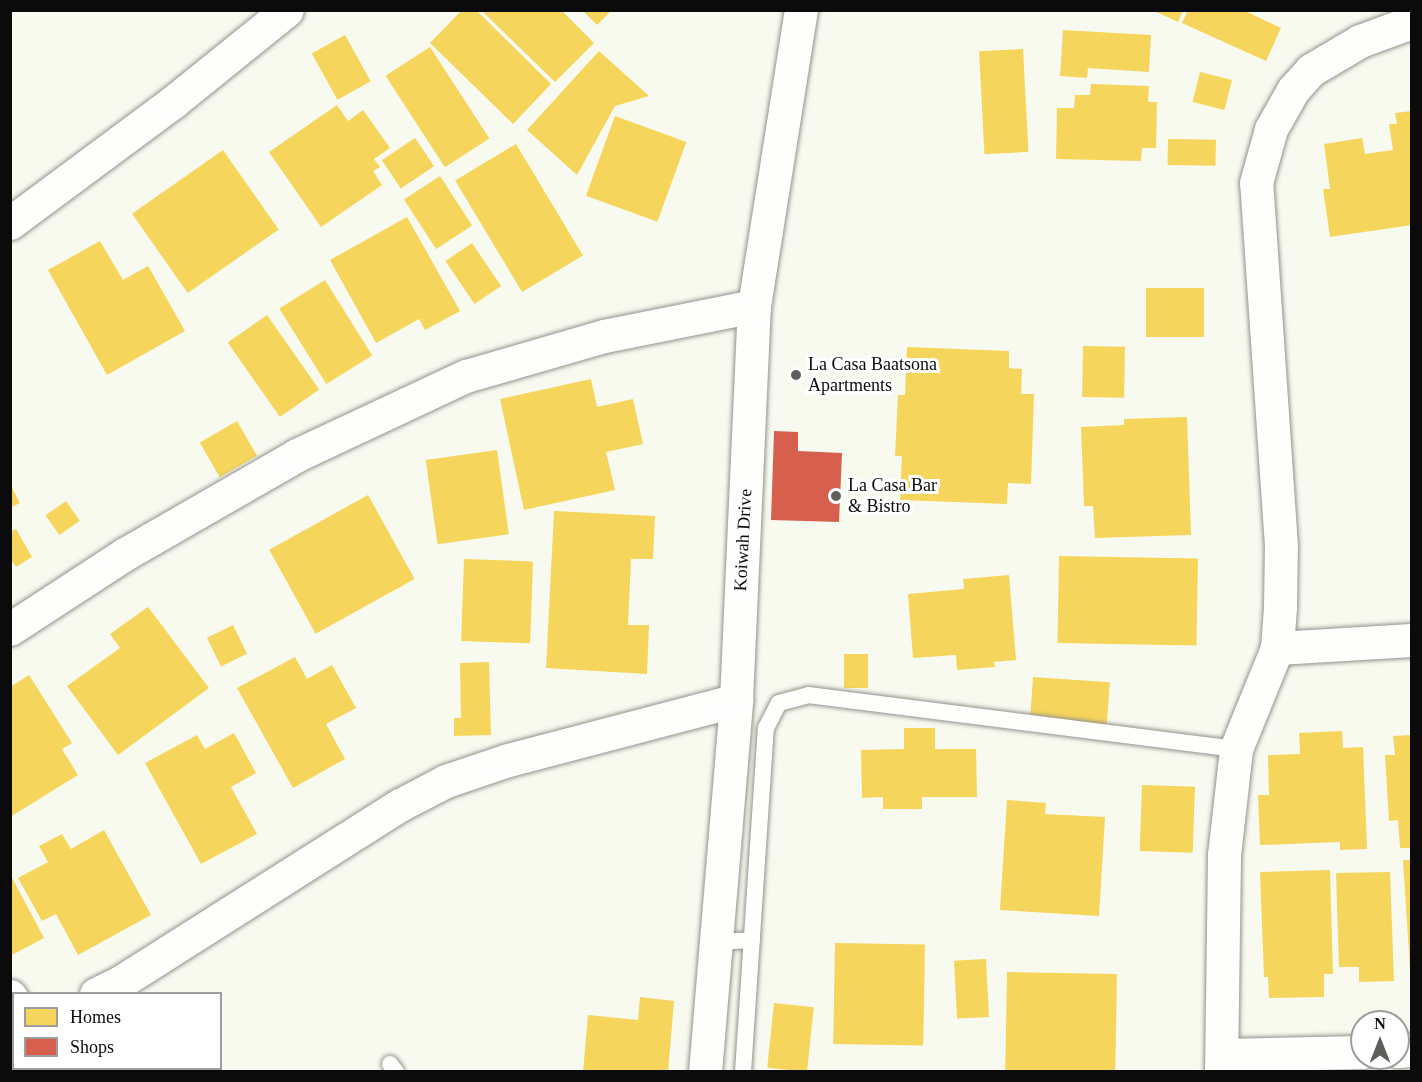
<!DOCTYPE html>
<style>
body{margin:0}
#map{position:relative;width:1422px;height:1082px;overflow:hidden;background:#f8faef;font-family:"Times New Roman",serif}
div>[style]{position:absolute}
.homes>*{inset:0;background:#f6d55c;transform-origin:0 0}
.shops>*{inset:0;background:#d6604d}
.roads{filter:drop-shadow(0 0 2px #92938e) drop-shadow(0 0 2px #92938e)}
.lane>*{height:16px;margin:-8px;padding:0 8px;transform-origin:8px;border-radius:8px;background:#fefefd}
.street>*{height:33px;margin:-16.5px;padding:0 16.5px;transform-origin:16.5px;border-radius:16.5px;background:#fefefd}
.dots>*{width:16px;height:16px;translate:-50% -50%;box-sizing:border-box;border:3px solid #fff;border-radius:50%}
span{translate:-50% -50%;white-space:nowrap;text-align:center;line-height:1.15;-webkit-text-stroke:6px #fff;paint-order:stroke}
.poi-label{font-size:18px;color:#0b0b0b}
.left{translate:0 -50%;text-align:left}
.street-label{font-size:18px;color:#0b0b0b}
.frame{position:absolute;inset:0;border:12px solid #0b0b0b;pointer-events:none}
.legend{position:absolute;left:12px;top:992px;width:210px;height:78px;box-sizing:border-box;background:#fff;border:2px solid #9d9d9d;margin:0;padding:8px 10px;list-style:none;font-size:18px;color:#0b0b0b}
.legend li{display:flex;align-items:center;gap:12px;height:30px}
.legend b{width:30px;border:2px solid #9d9d9d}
.north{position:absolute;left:1350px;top:1010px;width:60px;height:60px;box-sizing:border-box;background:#fff;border:2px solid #9d9d9d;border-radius:50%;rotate:0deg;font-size:16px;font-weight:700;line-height:24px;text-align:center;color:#0b0b0b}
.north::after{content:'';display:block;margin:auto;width:21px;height:27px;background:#5e5f5b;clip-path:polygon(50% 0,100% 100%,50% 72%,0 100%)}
</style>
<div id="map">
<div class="homes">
<i style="clip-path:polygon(462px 10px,476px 10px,551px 84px,513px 124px,430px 43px)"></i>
<i style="clip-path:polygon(481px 10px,561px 10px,594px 43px,555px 82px)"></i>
<i style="clip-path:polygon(582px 10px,612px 10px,597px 25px)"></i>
<i style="clip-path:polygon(1152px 10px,1183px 10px,1178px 22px)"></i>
<i style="clip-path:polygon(1188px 10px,1243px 10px,1281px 28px,1266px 61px,1182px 23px)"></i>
<i style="clip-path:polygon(1063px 30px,1151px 35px,1149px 72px,1088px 68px,1087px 78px,1060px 76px)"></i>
<i style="left:345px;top:35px;width:53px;height:38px;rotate:61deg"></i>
<i style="left:430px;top:47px;width:109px;height:53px;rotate:57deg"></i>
<i style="left:1023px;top:49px;width:103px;height:44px;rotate:87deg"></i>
<i style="clip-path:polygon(599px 51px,649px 96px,615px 106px,577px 175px,527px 130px)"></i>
<i style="left:1200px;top:72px;width:33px;height:31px;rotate:14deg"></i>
<i style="clip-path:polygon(1091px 84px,1149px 86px,1148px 102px,1157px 102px,1156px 148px,1142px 148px,1141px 161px,1056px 159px,1057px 108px,1074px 108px,1075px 95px,1090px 95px)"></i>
<i style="clip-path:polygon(337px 105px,348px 121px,363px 110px,390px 148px,374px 159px,380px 167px,373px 171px,382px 185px,321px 227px,269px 152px)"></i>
<i style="clip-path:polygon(1412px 111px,1412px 225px,1330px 237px,1323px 189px,1330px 189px,1324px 144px,1362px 138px,1365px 154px,1393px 150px,1389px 124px,1397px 124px,1395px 113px)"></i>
<i style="left:615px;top:116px;width:76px;height:85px;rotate:20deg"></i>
<i style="left:415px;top:138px;width:34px;height:40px;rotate:56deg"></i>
<i style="left:1168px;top:139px;width:48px;height:26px;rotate:1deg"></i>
<i style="left:516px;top:144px;width:130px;height:71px;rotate:59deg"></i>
<i style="left:223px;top:150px;width:97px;height:111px;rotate:55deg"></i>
<i style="left:440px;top:176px;width:59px;height:43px;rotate:57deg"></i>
<i style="clip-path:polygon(407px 217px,460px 311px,425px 330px,419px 319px,376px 343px,330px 260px)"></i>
<i style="clip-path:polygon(100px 241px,123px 280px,148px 266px,185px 331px,107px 375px,48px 270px)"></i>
<i style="left:472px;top:243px;width:52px;height:32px;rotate:56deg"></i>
<i style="left:325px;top:280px;width:89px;height:54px;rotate:58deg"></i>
<i style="left:1146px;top:288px;width:58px;height:49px"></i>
<i style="left:267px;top:315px;width:91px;height:48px;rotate:55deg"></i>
<i style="left:1083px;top:346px;width:42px;height:51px;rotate:1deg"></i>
<i style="clip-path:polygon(907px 347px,1009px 351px,1009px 368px,1022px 369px,1021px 394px,1034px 394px,1031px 484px,1008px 483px,1007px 504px,900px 500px,902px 456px,895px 456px,898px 395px,905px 395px)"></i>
<i style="clip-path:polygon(591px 379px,597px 407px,633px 399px,643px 444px,606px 452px,615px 490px,524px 510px,500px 399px)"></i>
<i style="clip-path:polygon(1187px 417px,1191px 535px,1095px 538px,1093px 506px,1084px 506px,1081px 427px,1124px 425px,1124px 419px)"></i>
<i style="left:237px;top:421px;width:40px;height:43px;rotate:60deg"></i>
<i style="left:497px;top:450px;width:85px;height:72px;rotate:82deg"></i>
<i style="clip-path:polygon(10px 484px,20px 503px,10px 508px)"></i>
<i style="left:368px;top:495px;width:96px;height:113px;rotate:61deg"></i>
<i style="left:66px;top:501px;width:24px;height:25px;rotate:55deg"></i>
<i style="clip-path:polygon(554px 511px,655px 516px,653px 559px,631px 559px,628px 625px,649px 625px,647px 674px,546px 668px)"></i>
<i style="clip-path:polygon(16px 529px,32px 557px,16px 567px,10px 558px,10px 532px)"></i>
<i style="left:1059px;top:556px;width:139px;height:87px;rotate:1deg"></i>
<i style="left:464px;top:559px;width:69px;height:82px;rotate:2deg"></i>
<i style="clip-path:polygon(1009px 575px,1016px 660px,994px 662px,995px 667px,957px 670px,956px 655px,913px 658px,908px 594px,964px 589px,963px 579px)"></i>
<i style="clip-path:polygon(148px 607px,209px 688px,118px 755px,67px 686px,120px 648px,110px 634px)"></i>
<i style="left:233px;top:625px;width:32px;height:29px;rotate:64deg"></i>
<i style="left:844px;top:654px;width:24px;height:34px"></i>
<i style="clip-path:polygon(295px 657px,307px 679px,332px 665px,356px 708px,326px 724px,345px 759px,293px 788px,237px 688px)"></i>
<i style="clip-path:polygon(489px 662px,491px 735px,454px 736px,454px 718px,461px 718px,460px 663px)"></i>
<i style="clip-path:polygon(29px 675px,72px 743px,62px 749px,78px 775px,10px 817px,10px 687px)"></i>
<i style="left:1033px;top:677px;width:77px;height:44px;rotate:4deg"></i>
<i style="clip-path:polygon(904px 728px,935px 728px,935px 749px,976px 749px,977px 797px,922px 797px,922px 809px,883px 809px,883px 797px,862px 798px,861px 750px,904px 749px)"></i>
<i style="clip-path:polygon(1342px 731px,1343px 748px,1363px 747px,1367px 849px,1340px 850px,1340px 842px,1260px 845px,1258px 795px,1269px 795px,1268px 755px,1300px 754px,1299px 733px)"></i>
<i style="clip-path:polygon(234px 733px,256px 773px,231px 787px,257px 834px,201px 864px,145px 763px,197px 735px,205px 749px)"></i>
<i style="clip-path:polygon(1412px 735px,1412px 848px,1400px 848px,1398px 820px,1389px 821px,1385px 755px,1395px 755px,1393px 736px)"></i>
<i style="left:1142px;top:785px;width:53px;height:66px;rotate:2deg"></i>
<i style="clip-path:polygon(1007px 800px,1046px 803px,1045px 814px,1105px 817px,1099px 916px,1000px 910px)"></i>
<i style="clip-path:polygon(104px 830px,151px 915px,78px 955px,56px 914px,42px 921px,18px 878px,48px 862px,39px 846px,62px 834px,71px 849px)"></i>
<i style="clip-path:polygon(1403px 860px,1412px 860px,1412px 969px,1410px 969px)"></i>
<i style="clip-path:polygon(1330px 870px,1333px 974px,1324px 974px,1324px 997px,1269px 998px,1268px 977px,1264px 977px,1260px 872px)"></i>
<i style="clip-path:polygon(1390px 872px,1394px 981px,1359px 982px,1359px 967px,1339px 967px,1336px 873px)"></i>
<i style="clip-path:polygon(10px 874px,44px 938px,12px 955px,10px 951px)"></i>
<i style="left:835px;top:943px;width:90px;height:101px;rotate:1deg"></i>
<i style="left:986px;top:959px;width:58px;height:32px;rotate:87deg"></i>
<i style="left:1007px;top:972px;width:110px;height:100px;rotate:1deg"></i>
<i style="clip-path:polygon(640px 997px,674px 1001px,668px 1072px,583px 1072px,588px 1015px,638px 1020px)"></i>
<i style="left:774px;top:1003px;width:40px;height:65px;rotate:6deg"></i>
</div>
<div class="shops">
<i style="clip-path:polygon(774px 431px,798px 432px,798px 451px,842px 453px,839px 522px,771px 520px)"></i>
</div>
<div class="roads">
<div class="lane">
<i style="left:716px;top:942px;width:36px;rotate:-3deg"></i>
<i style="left:390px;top:1064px;width:10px;rotate:53deg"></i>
<i style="left:743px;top:1072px;width:345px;rotate:-86.2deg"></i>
<i style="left:766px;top:728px;width:28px;rotate:-63deg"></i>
<i style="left:779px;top:703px;width:30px;rotate:-15deg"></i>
<i style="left:808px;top:695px;width:431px;rotate:7.2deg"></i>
</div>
<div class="street">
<i style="left:10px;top:223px;width:203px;rotate:-36.6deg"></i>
<i style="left:173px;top:102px;width:146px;rotate:-38.9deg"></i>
<i style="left:10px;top:629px;width:137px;rotate:-33.1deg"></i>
<i style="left:125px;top:554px;width:198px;rotate:-29.9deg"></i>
<i style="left:297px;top:455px;width:187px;rotate:-25.1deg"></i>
<i style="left:466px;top:376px;width:144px;rotate:-16.2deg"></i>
<i style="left:604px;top:336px;width:153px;rotate:-11.3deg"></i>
<i style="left:1277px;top:648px;width:135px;rotate:-3.4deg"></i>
<i style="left:96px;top:994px;width:25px;rotate:-26deg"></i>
<i style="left:119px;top:983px;width:333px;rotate:-32.4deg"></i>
<i style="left:400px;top:805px;width:52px;rotate:-27.6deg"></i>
<i style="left:446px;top:781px;width:65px;rotate:-18.7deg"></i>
<i style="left:508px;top:760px;width:236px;rotate:-14.7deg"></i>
<i style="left:10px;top:996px;width:7px;rotate:56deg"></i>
<i style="left:1398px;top:1051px;width:14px;rotate:-4deg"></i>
<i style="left:1222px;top:1055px;width:140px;rotate:-1.2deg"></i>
<i style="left:705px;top:1072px;width:373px;rotate:-85.2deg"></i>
<i style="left:736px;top:700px;width:394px;rotate:-87.4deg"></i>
<i style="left:754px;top:306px;width:300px;rotate:-81deg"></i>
<i style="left:1221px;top:1072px;width:217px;rotate:-89.2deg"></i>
<i style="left:1224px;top:855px;width:107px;rotate:-83.5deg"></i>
<i style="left:1236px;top:749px;width:109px;rotate:-67.9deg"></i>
<i style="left:1277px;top:648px;width:41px;rotate:-85.8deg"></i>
<i style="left:1280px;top:607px;width:61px;rotate:-89.1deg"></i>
<i style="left:1281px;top:546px;width:364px;rotate:-93.9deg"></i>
<i style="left:1256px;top:183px;width:56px;rotate:-74.5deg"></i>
<i style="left:1271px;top:129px;width:45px;rotate:-60.6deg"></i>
<i style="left:1293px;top:90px;width:27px;rotate:-48deg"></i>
<i style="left:1311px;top:70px;width:57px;rotate:-30.6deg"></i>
<i style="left:1360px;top:41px;width:55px;rotate:-20.1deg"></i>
</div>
</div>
<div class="dots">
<i style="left:796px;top:375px;background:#5e5f5b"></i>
<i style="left:836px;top:496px;background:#5e5f5b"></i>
</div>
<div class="poi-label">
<span class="left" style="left:808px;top:375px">La Casa Baatsona<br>Apartments</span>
<span class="left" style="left:848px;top:496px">La Casa Bar<br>&amp; Bistro</span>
</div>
<div class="street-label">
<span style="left:743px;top:540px;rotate:-87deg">Koiwah Drive</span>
</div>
<div class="frame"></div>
<ul class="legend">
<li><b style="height:16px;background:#f6d55c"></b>Homes</li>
<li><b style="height:16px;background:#d6604d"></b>Shops</li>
</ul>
<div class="north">N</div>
</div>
